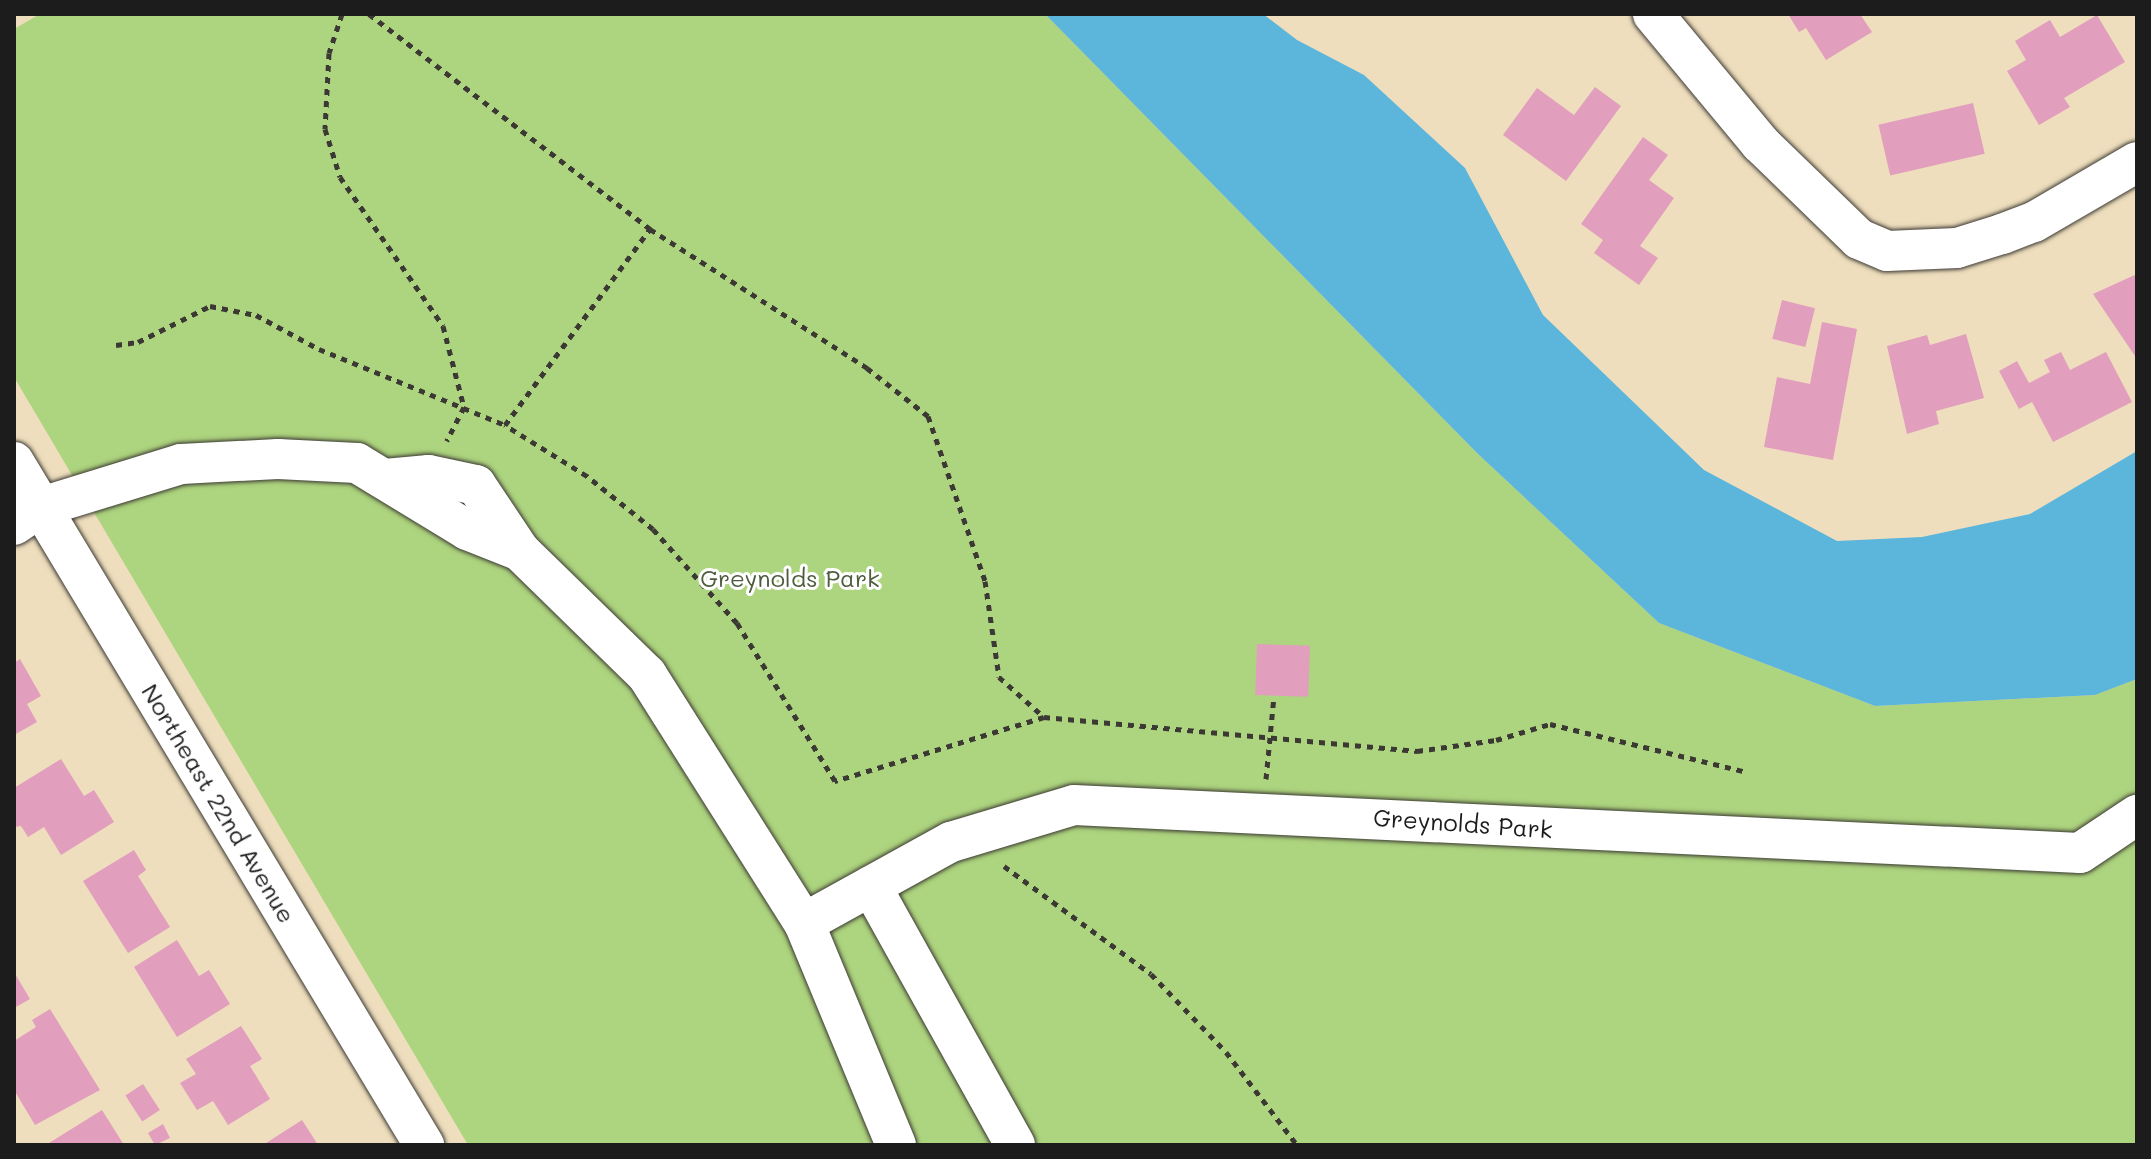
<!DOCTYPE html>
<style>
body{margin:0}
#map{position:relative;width:2151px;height:1159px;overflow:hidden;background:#eedebd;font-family:Mali,sans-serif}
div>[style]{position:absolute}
.green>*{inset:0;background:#add47e}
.water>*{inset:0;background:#5cb5da}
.building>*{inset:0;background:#e29ebd;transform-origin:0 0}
.path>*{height:5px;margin-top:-2.5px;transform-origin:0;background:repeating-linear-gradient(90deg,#3c3934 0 6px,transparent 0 12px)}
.roads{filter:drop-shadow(0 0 2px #3c3934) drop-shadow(0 0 2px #3c3934)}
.minor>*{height:40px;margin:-20px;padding:0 20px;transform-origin:20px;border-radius:20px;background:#fff}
span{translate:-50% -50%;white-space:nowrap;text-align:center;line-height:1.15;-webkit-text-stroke:6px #fff;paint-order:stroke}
.park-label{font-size:24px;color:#4f5c3e}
.street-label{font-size:24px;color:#1c1c1c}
.frame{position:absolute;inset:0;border:16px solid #1c1c1c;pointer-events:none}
</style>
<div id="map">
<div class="green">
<i style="clip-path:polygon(40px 14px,1045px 14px,1478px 454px,1659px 623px,1875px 706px,2095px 695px,2137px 679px,2137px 1145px,468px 1145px,14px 377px,14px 29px)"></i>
</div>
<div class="water">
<i style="clip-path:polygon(1045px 14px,1263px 14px,1297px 40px,1364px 75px,1465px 168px,1543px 315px,1704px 470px,1837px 541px,1922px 537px,2030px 514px,2137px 451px,2137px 679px,2095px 695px,1875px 706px,1659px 623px,1478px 454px)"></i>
</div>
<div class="building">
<i style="clip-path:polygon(1788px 14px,1860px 14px,1872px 32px,1826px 60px,1806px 28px,1799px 32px)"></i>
<i style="clip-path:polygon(2097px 15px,2125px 62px,2064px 98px,2070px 107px,2039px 125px,2007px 71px,2026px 60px,2015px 41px,2050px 20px,2060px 37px)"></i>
<i style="clip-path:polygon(1595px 87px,1621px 106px,1566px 181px,1503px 135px,1537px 88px,1574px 115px)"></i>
<i style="left:1973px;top:103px;width:52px;height:97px;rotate:77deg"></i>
<i style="clip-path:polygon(1643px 137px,1668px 155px,1649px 180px,1674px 198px,1640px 246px,1658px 258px,1639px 285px,1594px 253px,1603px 240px,1581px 224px)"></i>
<i style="clip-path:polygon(2137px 274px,2137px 359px,2093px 294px)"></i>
<i style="left:1782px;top:300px;width:34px;height:40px;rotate:14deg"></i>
<i style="clip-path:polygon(1822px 322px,1857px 329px,1833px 460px,1764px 447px,1777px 377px,1810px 384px)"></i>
<i style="clip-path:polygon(1966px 334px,1984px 398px,1936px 411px,1939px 424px,1907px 434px,1887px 346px,1927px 335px,1930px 345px)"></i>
<i style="clip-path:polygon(2061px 352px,2070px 370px,2106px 352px,2132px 402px,2053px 442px,2032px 402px,2019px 409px,1999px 371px,2017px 361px,2029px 383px,2050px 372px,2044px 360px)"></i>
<i style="left:1257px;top:644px;width:53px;height:51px;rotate:2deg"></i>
<i style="clip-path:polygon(20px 659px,41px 696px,27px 704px,37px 722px,14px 735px,14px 663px)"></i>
<i style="clip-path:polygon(61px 759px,84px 796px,94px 790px,114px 822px,61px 855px,44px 827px,28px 837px,21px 826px,14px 827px,14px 788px)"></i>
<i style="clip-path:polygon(134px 850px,146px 870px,138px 876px,170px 927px,128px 953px,83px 881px)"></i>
<i style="clip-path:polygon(177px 940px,199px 976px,209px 970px,230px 1004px,177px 1037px,134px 967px)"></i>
<i style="clip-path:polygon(14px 972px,30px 999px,14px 1008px)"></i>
<i style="clip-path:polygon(50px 1009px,100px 1090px,35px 1125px,14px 1090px,14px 1041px,36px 1027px,32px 1020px)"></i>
<i style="clip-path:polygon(241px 1026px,262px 1059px,250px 1066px,270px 1099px,228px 1125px,213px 1101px,197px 1110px,180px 1083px,196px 1074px,186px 1059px)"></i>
<i style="left:143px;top:1084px;width:31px;height:21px;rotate:57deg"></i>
<i style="clip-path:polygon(102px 1110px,124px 1145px,51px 1145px,49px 1143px)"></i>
<i style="clip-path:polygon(302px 1120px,318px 1145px,263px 1145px)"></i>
<i style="clip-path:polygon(163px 1124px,170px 1138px,155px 1145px,148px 1133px)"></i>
</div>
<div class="path">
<i style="left:342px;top:14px;width:41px;rotate:108.4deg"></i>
<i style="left:329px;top:53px;width:76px;rotate:93deg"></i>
<i style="left:325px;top:129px;width:50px;rotate:72.6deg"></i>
<i style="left:340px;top:177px;width:181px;rotate:55.3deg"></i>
<i style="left:443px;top:326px;width:84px;rotate:75.5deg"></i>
<i style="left:464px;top:407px;width:38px;rotate:117deg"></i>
<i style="left:369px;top:14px;width:354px;rotate:37.4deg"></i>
<i style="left:116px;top:345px;width:22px;rotate:-8deg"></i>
<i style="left:138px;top:342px;width:80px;rotate:-26.6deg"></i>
<i style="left:210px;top:306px;width:47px;rotate:11.1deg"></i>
<i style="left:256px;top:315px;width:72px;rotate:28.4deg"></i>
<i style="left:319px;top:349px;width:201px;rotate:22.2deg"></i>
<i style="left:1044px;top:717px;width:219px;rotate:163deg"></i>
<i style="left:835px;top:781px;width:186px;rotate:-121.8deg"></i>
<i style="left:737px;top:623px;width:126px;rotate:-131.8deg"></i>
<i style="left:653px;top:529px;width:85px;rotate:-141.2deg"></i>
<i style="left:587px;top:476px;width:97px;rotate:-148.1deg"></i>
<i style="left:505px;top:425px;width:244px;rotate:-53.5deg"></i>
<i style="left:650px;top:229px;width:258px;rotate:32.6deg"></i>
<i style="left:867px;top:368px;width:78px;rotate:38.2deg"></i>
<i style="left:928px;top:416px;width:175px;rotate:70.9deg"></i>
<i style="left:985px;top:581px;width:97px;rotate:81.7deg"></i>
<i style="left:999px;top:677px;width:60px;rotate:41.6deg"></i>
<i style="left:1044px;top:717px;width:375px;rotate:5.2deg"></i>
<i style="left:1417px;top:751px;width:80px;rotate:-7.9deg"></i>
<i style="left:1496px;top:740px;width:56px;rotate:-16.5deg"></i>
<i style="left:1550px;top:724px;width:199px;rotate:13.7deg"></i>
<i style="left:1266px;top:779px;width:83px;rotate:-84.5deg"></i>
<i style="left:1004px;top:866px;width:182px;rotate:36.3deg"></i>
<i style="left:1151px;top:974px;width:108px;rotate:46.1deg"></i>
<i style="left:1226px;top:1052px;width:117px;rotate:52.6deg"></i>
</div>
<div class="roads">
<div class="minor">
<i style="left:1653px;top:14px;width:168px;rotate:50.3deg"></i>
<i style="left:1760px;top:143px;width:138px;rotate:44.1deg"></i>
<i style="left:1859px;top:239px;width:30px;rotate:23deg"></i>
<i style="left:1887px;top:251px;width:70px;rotate:-2.5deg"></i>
<i style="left:1957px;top:248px;width:47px;rotate:-17.3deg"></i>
<i style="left:2002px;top:234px;width:34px;rotate:-21deg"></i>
<i style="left:2034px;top:222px;width:119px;rotate:-30.2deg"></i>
<i style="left:14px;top:462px;width:797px;rotate:59.02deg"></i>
<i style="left:385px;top:479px;width:44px;rotate:-5.2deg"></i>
<i style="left:429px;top:475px;width:48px;rotate:12deg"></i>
<i style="left:476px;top:485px;width:79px;rotate:56.3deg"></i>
<i style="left:14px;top:525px;width:32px;rotate:-34deg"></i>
<i style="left:41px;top:507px;width:146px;rotate:-17.1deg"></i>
<i style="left:181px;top:464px;width:97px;rotate:-3deg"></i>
<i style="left:278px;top:459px;width:79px;rotate:2.9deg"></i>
<i style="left:357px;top:463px;width:129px;rotate:31.3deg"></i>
<i style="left:467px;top:530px;width:57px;rotate:21.6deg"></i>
<i style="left:520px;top:551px;width:177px;rotate:44.3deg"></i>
<i style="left:647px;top:675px;width:294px;rotate:57.7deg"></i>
<i style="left:871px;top:886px;width:296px;rotate:60.9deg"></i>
<i style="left:896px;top:1145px;width:240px;rotate:-112.5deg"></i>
<i style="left:804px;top:923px;width:168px;rotate:-28.9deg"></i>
<i style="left:951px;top:842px;width:128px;rotate:-16.7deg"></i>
<i style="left:1074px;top:805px;width:1007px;rotate:2.73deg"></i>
<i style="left:2080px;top:853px;width:69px;rotate:-33.7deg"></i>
</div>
</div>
<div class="park-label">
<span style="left:790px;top:578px">Greynolds Park</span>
</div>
<div class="street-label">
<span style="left:219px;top:803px;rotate:59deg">Northeast 22nd Avenue</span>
<span style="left:1463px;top:823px;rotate:4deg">Greynolds Park</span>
</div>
<div class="frame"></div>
</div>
